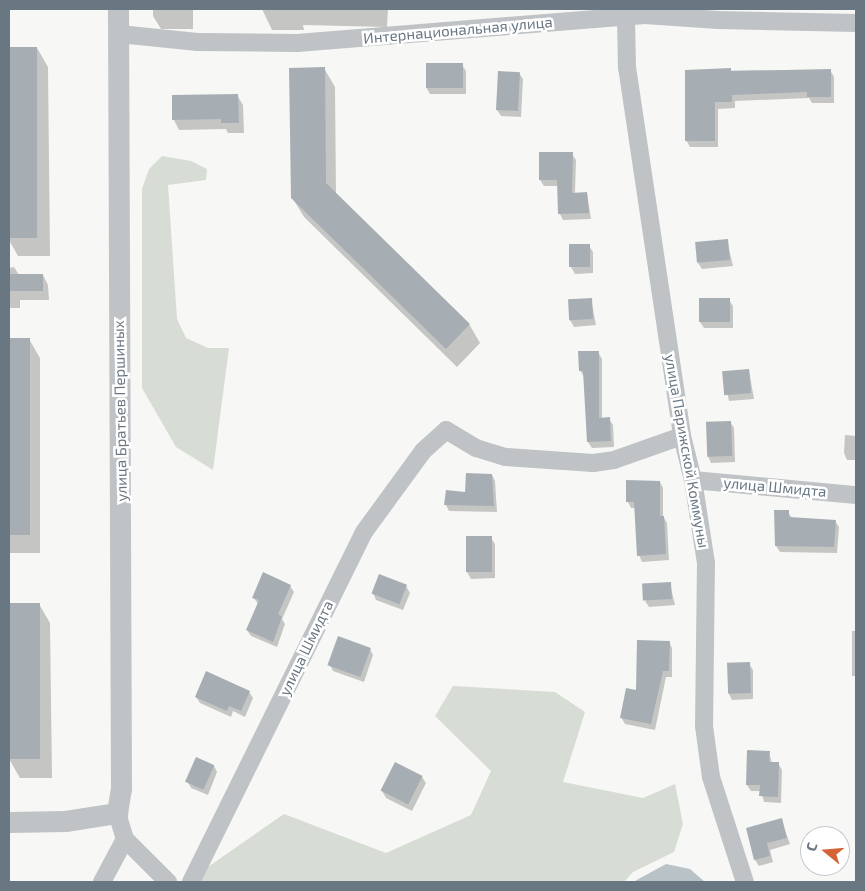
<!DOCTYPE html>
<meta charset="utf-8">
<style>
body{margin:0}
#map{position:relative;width:865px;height:891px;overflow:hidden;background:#f7f7f5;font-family:"Exo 2",sans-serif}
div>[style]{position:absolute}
.green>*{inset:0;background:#d7dcd4}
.water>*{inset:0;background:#b9c3c7}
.shadow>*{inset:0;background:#0003;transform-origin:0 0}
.building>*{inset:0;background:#a7aeb3;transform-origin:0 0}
.minor>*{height:18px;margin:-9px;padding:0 9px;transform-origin:9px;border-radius:9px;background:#bfc3c6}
.tertiary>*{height:21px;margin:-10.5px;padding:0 10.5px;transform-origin:10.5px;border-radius:10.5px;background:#bfc3c6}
span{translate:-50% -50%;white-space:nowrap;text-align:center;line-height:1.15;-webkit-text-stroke:5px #fff;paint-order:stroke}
.street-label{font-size:15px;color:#697783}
.frame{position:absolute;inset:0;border:10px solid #697783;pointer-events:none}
.north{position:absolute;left:800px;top:826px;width:50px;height:50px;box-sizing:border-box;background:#fff;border:1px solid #c3c9cd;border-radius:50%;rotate:287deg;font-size:14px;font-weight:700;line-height:20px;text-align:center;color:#697783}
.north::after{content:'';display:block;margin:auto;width:18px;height:22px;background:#d46338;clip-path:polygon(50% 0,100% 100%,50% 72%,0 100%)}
</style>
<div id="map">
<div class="green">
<i style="clip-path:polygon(162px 156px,191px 161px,207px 169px,206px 180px,168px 185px,177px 319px,186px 338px,208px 348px,229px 348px,213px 470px,176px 447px,142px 388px,142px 189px,149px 169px)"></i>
<i style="clip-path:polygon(453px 686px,555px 692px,585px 712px,563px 782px,643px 798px,675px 784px,683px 824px,674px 852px,633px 872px,624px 882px,197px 882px,192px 878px,284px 814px,386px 853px,471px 815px,491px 771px,435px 716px)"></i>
</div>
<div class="water">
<i style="clip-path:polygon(666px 864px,690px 869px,705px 882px,633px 882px)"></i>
</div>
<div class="shadow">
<i style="clip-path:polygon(153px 9px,193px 9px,193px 29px,161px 29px,153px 16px)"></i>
<i style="clip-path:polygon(262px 9px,388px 9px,387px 27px,303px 25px,304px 30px,272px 30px)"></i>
<i style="clip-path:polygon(9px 48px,37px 48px,48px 67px,50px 256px,18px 256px,9px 240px)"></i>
<i style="clip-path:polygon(462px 65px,466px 71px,466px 94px,430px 94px,426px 87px)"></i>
<i style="clip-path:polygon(324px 68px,335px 87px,336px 194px,469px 324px,480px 343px,457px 367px,304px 217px,292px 197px)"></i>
<i style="clip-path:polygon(830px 70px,834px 77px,834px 103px,812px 103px,809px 98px,735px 101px,735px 108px,718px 109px,718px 147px,690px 147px,686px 140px,687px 71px)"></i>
<i style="clip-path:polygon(519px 73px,523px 79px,521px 117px,501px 116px,497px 110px)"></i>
<i style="clip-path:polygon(237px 95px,243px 105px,244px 133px,228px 133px,226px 129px,179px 130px,174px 120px)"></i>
<i style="clip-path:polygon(572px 154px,576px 160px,575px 194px,587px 193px,591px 219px,563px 220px,560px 214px,558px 186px,544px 186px,540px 180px)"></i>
<i style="clip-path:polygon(727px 240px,733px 266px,702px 269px,698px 263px)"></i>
<i style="clip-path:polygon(589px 246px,593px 252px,593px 273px,575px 274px,571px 267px)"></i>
<i style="clip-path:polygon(14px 267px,19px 275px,43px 275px,48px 285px,49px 300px,20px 300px,20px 308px,9px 308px,9px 268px)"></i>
<i style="clip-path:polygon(591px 299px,596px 325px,574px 327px,570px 320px)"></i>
<i style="clip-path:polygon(729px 300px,733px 306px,733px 328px,704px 328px,700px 322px)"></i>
<i style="clip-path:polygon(9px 339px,29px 339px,40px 358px,40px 553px,9px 553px)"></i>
<i style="clip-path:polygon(598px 352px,602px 359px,602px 419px,609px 419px,613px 425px,614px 447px,592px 448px,588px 442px,584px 377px,580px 370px)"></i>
<i style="clip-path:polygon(749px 370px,754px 399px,729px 401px,723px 372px)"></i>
<i style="clip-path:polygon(730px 422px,734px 428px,735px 462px,711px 463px,708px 456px)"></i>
<i style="clip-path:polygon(845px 435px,856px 436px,856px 460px,847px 460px,844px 453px)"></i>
<i style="clip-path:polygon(492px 475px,495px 481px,497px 512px,449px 511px,446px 505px)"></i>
<i style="clip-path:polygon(660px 482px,663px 488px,663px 516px,667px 523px,669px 560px,642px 562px,639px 555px,635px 508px,631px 508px,628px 502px)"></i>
<i style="clip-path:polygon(788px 512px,792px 518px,835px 521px,839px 527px,837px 553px,780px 552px,776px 546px)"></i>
<i style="clip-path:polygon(467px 538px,491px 538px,495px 544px,495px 578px,471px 579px,467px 572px)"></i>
<i style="clip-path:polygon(670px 584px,675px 605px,649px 607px,645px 601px)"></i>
<i style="clip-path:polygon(290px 586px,294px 592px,282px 619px,285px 624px,277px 647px,251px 636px,247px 630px,258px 604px,254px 598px)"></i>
<i style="clip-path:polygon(406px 586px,410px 593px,403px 610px,376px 600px,373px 593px)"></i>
<i style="clip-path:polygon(39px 604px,50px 623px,52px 778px,20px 778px,9px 759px,9px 605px)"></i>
<i style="left:852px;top:631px;width:4px;height:45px"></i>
<i style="clip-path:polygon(669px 642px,672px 648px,672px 677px,666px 677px,655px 730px,625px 724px,621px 717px)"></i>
<i style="clip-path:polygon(370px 649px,373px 655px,364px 682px,333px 671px,330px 665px)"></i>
<i style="clip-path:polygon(749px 664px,753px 670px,753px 699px,732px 700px,729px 694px)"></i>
<i style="clip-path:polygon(249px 692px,253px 698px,245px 717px,233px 711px,231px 717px,200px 703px,196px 697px)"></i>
<i style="clip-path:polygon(769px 752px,772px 763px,778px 763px,782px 770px,781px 803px,764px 802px,761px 791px,751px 791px,747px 785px)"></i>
<i style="clip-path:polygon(214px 766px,217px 772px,208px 795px,191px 788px,188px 782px)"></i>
<i style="clip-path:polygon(422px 777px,426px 783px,412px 811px,386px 798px,382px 791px)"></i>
<i style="clip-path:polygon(781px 820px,790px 844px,770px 850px,773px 862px,759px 866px,755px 860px)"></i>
</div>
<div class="building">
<i style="left:9px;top:47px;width:28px;height:191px"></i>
<i style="left:426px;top:63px;width:37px;height:25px"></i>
<i style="clip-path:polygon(325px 67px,326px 183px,470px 324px,446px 349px,291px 198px,289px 68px)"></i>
<i style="clip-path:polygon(731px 68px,731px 71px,831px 69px,831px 97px,807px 97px,807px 92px,732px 95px,732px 102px,715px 102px,715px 141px,685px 141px,685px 70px)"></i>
<i style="left:498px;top:71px;width:22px;height:39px;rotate:3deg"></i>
<i style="clip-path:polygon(238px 94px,239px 123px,221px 123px,221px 119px,172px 120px,172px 95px)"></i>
<i style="clip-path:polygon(539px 152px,573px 152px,572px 193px,587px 192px,589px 213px,558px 214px,557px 180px,539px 180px)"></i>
<i style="left:728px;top:239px;width:21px;height:33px;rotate:85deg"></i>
<i style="left:590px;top:244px;width:23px;height:21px;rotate:90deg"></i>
<i style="left:9px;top:274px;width:34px;height:17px"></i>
<i style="left:592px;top:298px;width:21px;height:24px;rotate:87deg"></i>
<i style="left:699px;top:298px;width:31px;height:24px"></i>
<i style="left:9px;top:338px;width:21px;height:197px"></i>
<i style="clip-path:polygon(578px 351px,599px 351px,599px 418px,610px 417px,611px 441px,587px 442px,583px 371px,579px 371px)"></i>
<i style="left:749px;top:369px;width:24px;height:27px;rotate:85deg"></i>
<i style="left:731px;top:421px;width:35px;height:25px;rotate:88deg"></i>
<i style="clip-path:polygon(466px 473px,492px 474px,494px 506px,444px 505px,446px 490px,465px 492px)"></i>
<i style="clip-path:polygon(626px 480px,660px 481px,660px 516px,664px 516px,666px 554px,637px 556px,634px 502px,626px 502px)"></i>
<i style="clip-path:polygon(774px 510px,789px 510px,789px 517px,836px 520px,834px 547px,775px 546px)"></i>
<i style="left:492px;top:536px;width:36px;height:26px;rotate:90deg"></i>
<i style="clip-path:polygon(263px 572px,291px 585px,278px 614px,282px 617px,273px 642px,246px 630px,259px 600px,252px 598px)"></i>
<i style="left:379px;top:574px;width:30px;height:21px;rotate:21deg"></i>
<i style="left:671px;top:582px;width:17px;height:29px;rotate:87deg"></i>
<i style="left:40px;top:603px;width:156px;height:31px;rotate:90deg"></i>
<i style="left:338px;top:636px;width:35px;height:31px;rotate:20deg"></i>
<i style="clip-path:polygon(637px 640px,670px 641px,669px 671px,663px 671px,651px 724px,620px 718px,626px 688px,636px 690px)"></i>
<i style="left:750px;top:662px;width:31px;height:23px;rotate:88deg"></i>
<i style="clip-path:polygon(206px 671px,250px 691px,241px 711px,229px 706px,227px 711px,195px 697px)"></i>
<i style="clip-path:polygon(747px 750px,770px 751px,769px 762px,779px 762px,778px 797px,759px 796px,760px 785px,746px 785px)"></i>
<i style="left:196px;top:757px;width:20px;height:27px;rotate:24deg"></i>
<i style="left:395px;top:762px;width:31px;height:32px;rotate:27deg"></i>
<i style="clip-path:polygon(782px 818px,787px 838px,767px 843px,770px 856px,754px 860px,746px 828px)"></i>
</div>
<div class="minor">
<i style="left:626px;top:17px;width:50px;rotate:88.9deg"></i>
<i style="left:627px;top:67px;width:373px;rotate:81.5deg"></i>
<i style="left:682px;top:436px;width:45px;rotate:76deg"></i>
<i style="left:693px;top:480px;width:84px;rotate:81.1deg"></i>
<i style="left:706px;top:563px;width:163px;rotate:90.7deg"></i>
<i style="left:704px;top:726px;width:51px;rotate:82.2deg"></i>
<i style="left:711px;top:777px;width:110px;rotate:72.1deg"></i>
<i style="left:119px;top:34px;width:79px;rotate:5.8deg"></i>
<i style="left:198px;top:42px;width:99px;rotate:0.6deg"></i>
<i style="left:297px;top:43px;width:349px;rotate:-4.6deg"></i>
<i style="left:645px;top:15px;width:73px;rotate:3.9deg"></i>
<i style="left:718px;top:20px;width:138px;rotate:1.2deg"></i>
<i style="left:693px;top:480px;width:164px;rotate:5.3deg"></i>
<i style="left:117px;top:813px;width:27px;rotate:73deg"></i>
<i style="left:125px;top:839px;width:61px;rotate:45deg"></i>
<i style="left:102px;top:882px;width:49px;rotate:-61.9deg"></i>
<i style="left:191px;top:882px;width:390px;rotate:-63.7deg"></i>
<i style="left:364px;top:532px;width:100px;rotate:-53.9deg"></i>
<i style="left:423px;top:451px;width:31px;rotate:-42deg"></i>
<i style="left:446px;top:430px;width:35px;rotate:31deg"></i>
<i style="left:476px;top:448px;width:31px;rotate:17deg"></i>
<i style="left:506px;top:457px;width:87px;rotate:3.9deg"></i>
<i style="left:593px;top:463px;width:21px;rotate:-8deg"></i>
<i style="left:614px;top:460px;width:72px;rotate:-19.4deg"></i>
</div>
<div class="tertiary">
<i style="left:9px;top:822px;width:56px;rotate:-1deg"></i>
<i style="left:65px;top:821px;width:53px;rotate:-8.7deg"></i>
<i style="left:117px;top:813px;width:24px;rotate:-81deg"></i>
<i style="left:121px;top:789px;width:780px;rotate:-90.22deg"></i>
</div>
<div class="street-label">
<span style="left:458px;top:30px;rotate:-5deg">Интернациональная улица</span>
<span style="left:120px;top:411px;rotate:-91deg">улица Братьев Першиных</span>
<span style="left:687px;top:451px;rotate:80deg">улица Парижской Коммуны</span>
<span style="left:775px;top:487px;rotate:5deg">улица Шмидта</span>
<span style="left:306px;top:648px;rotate:-64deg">улица Шмидта</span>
</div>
<div class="frame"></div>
<div class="north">С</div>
</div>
